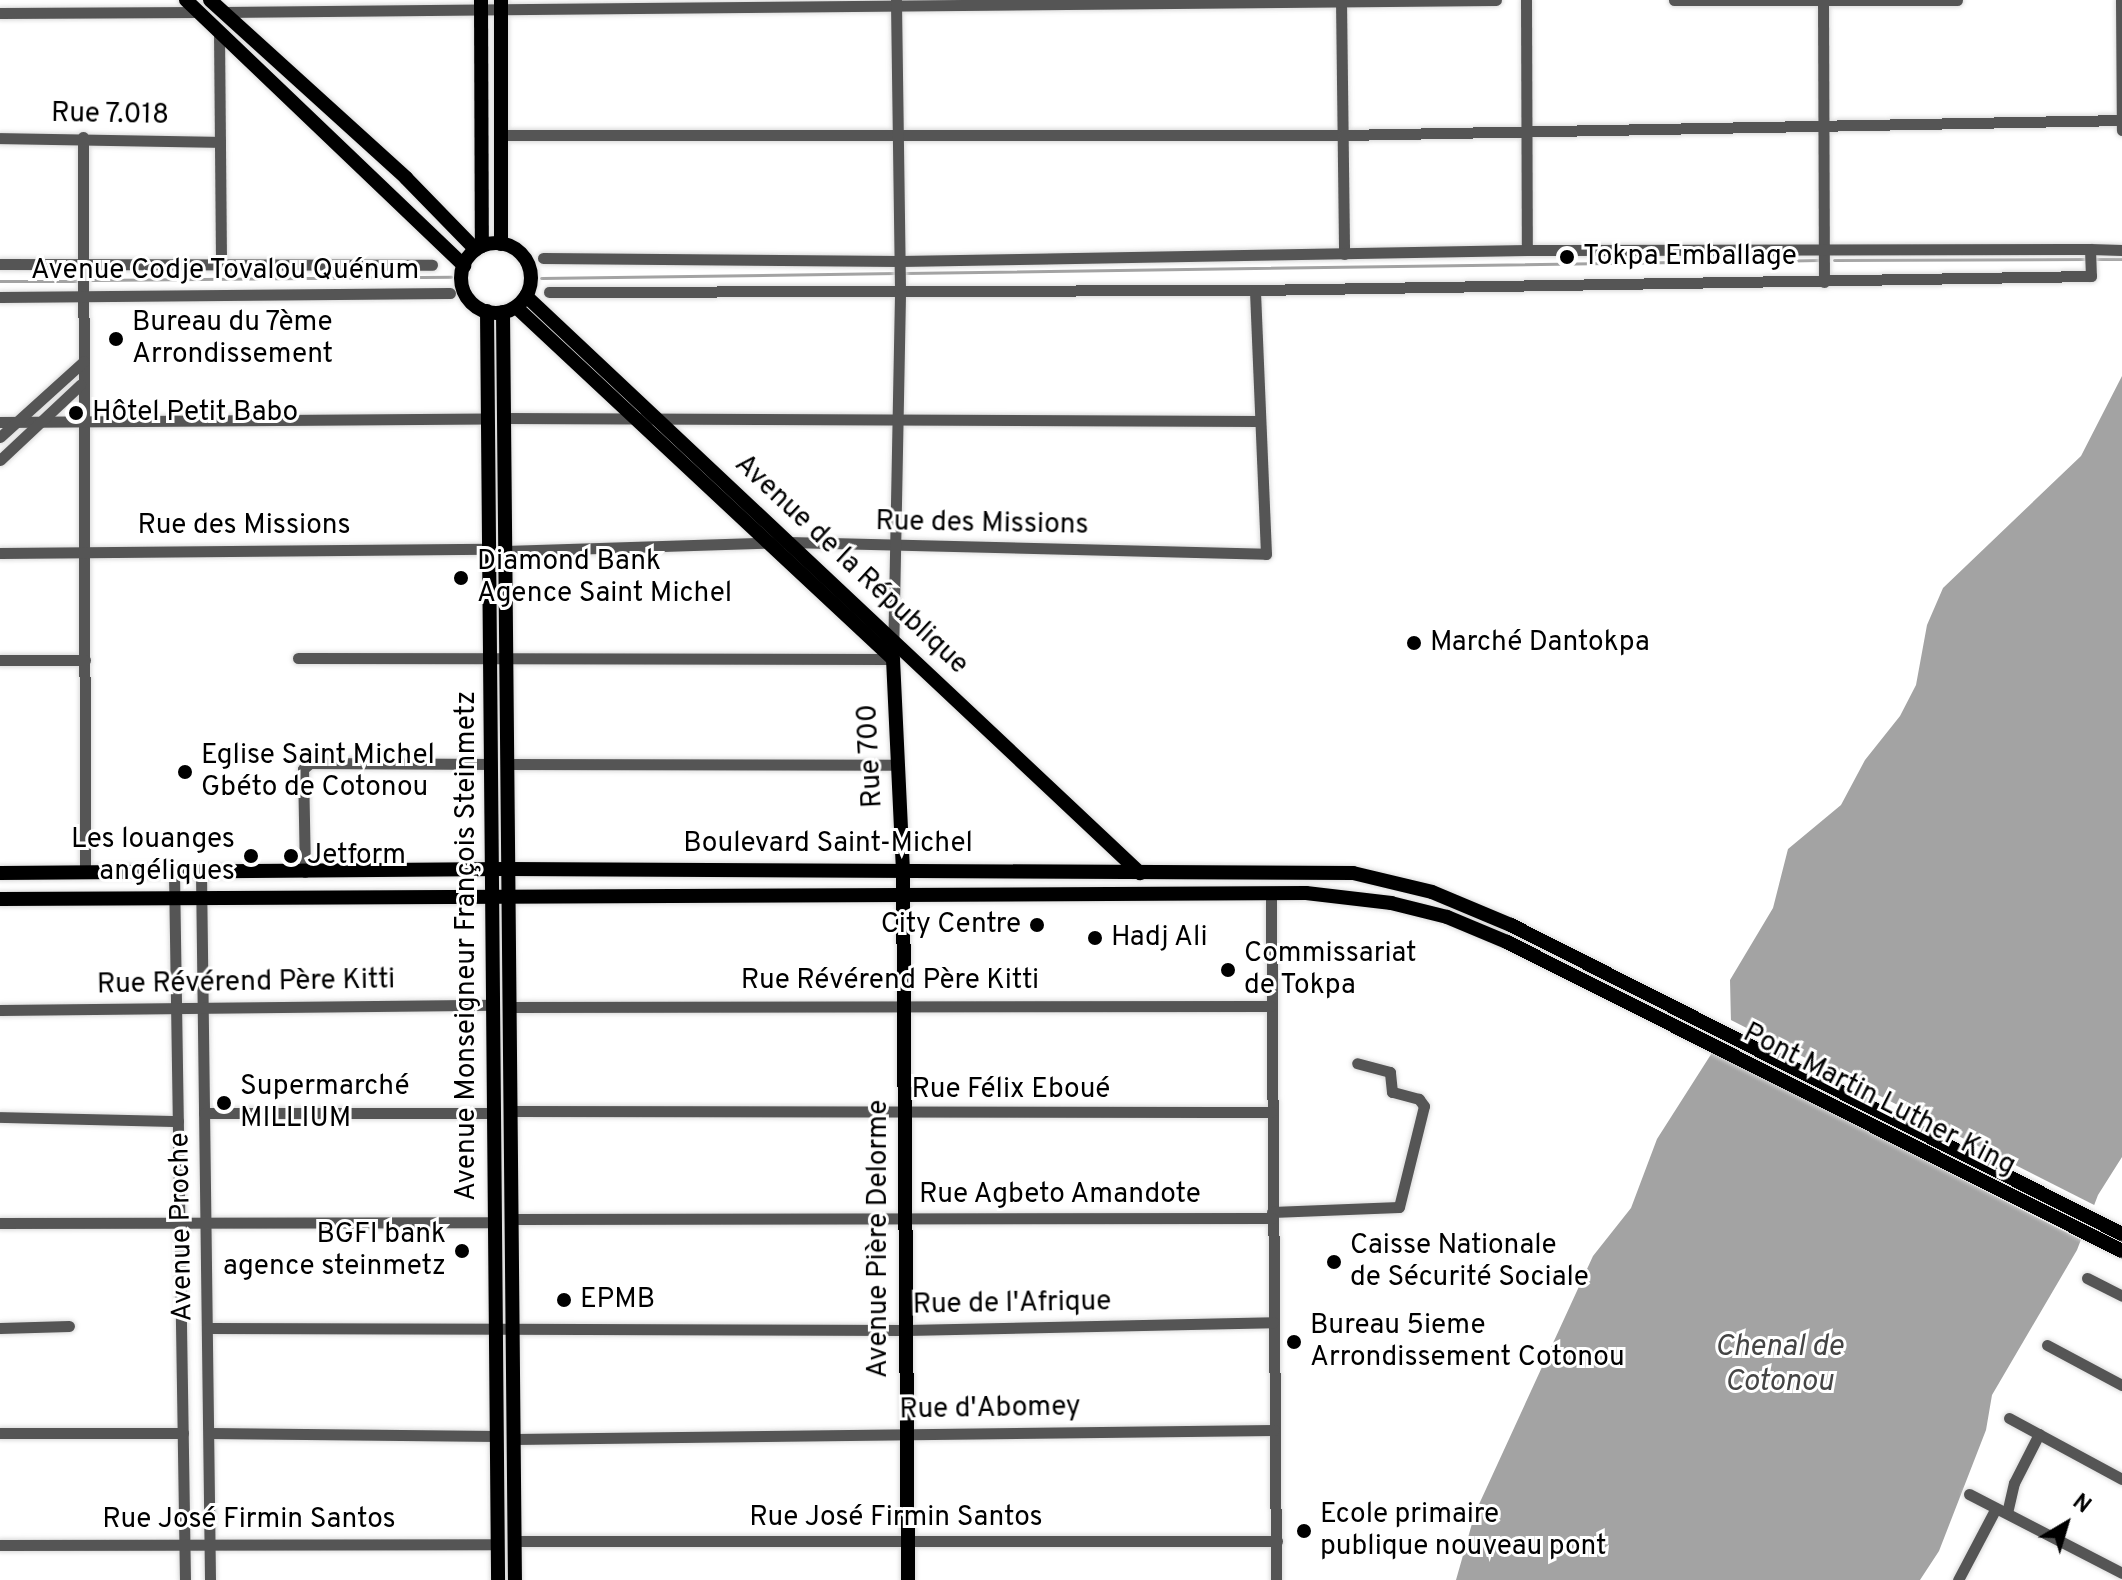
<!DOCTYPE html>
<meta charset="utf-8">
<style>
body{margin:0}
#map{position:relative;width:2122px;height:1580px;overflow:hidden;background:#fff;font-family:Overpass,sans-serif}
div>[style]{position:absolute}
.water>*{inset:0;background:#a3a3a3}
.pier>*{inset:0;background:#fff;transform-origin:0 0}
.stream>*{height:3px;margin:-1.5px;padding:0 1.5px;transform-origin:1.5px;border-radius:1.5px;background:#a3a3a3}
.roads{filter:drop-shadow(0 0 2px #dbdbdb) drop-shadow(0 0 2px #dbdbdb)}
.minor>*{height:11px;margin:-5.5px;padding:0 5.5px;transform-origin:5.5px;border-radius:5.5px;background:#555}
.major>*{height:14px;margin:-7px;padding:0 7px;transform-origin:7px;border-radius:7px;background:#000}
.major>.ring{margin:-7px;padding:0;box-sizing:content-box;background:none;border:14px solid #000;border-radius:50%}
.dots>*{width:22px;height:22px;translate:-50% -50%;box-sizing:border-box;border:4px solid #fff;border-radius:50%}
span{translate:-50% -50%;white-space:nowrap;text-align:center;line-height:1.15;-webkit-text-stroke:6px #fff;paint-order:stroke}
.street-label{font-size:28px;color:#000}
.poi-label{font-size:28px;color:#000}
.left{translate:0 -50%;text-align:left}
.right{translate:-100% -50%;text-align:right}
.water-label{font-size:30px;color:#444;font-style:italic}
.north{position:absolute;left:2026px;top:1484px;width:80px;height:80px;-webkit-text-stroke:6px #fff;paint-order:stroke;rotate:38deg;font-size:22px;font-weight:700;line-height:32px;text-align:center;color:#000}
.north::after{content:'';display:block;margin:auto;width:28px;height:36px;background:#000;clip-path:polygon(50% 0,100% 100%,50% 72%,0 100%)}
</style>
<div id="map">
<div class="water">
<i style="clip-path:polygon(2122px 376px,2122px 1157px,2098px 1195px,2077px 1250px,1992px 1395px,1986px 1430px,1939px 1551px,1920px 1580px,1456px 1580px,1475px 1513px,1593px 1256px,1631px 1208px,1657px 1139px,1731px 1023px,1730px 980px,1773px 908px,1788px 849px,1841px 805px,1865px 760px,1900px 716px,1916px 685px,1927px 625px,1943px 588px,2081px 456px)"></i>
</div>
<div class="pier">
<i style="left:1727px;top:1018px;width:416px;height:37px;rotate:27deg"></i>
</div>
<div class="stream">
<i style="left:2094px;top:259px;width:28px"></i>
<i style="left:1834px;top:260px;width:252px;rotate:-0.2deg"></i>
<i style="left:904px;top:273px;width:914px;rotate:-0.81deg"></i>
<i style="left:541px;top:278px;width:356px;rotate:-0.8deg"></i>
<i style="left:92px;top:280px;width:359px;rotate:-0.5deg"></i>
<i style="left:0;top:281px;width:76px"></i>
</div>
<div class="roads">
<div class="minor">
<i style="left:1341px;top:0;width:254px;rotate:89.3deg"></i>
<i style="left:1526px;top:0;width:250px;rotate:89.8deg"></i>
<i style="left:1674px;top:0;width:283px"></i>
<i style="left:1823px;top:0;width:282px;rotate:89.8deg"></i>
<i style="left:2121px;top:0;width:130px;rotate:89.6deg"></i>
<i style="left:223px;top:12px;width:1273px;rotate:-0.54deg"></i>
<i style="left:0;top:13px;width:199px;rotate:-0.3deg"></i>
<i style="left:219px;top:32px;width:229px;rotate:89.5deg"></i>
<i style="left:501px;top:135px;width:842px"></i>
<i style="left:1343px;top:135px;width:779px;rotate:-1.1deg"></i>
<i style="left:83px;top:137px;width:736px;rotate:89.84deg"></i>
<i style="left:0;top:138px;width:220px;rotate:1deg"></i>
<i style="left:2090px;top:249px;width:32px;rotate:2deg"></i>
<i style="left:543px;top:258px;width:357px;rotate:0.5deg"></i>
<i style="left:900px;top:261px;width:627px;rotate:-1.01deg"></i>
<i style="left:1527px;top:250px;width:563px;rotate:-0.1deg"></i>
<i style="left:2090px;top:249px;width:27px;rotate:88deg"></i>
<i style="left:2091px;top:276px;width:836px;rotate:179.04deg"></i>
<i style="left:1255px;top:290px;width:706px;rotate:179.84deg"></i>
<i style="left:0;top:264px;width:432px;rotate:0.1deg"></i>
<i style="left:0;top:297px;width:450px;rotate:-0.5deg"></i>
<i style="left:504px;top:418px;width:755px;rotate:0.23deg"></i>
<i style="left:0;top:422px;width:488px;rotate:-0.4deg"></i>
<i style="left:0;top:437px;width:113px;rotate:-42.1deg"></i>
<i style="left:0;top:460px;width:110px;rotate:-43.2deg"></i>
<i style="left:505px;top:551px;width:283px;rotate:-1.8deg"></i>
<i style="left:788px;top:542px;width:478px;rotate:1.4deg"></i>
<i style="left:1266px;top:554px;width:264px;rotate:-92.4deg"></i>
<i style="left:0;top:553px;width:489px;rotate:-0.5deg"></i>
<i style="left:298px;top:658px;width:595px;rotate:0.1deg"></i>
<i style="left:893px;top:659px;width:370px;rotate:-88.9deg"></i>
<i style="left:900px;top:289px;width:289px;rotate:-90.8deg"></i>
<i style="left:0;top:660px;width:85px"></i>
<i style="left:507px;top:764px;width:391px;rotate:0.1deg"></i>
<i style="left:305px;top:872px;width:103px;rotate:-91.1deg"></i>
<i style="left:303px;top:769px;width:9px;rotate:-41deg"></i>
<i style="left:310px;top:763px;width:181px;rotate:0.3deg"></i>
<i style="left:174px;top:873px;width:707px;rotate:89.11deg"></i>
<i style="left:201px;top:873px;width:707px;rotate:89.27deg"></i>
<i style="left:1271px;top:893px;width:687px;rotate:89.58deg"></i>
<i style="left:510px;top:1007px;width:760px;rotate:-0.08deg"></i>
<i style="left:0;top:1010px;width:493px;rotate:-0.6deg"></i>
<i style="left:511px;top:1111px;width:760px;rotate:0.08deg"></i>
<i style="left:204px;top:1113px;width:290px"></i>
<i style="left:0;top:1117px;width:178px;rotate:1.3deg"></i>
<i style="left:1272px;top:1212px;width:127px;rotate:-2.3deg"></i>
<i style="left:1399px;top:1207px;width:104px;rotate:-76.1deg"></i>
<i style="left:1424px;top:1106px;width:9px;rotate:-126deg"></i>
<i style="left:1419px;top:1099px;width:28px;rotate:-165deg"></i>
<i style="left:1392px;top:1092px;width:20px;rotate:-96deg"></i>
<i style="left:1390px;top:1072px;width:34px;rotate:-165deg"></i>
<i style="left:512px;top:1219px;width:760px;rotate:-0.08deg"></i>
<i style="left:0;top:1223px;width:495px;rotate:-0.1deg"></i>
<i style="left:2087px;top:1278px;width:39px;rotate:27deg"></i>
<i style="left:0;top:1328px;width:69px;rotate:-1.7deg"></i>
<i style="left:207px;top:1328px;width:699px;rotate:0.16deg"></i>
<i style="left:906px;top:1330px;width:367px;rotate:-1.2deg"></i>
<i style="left:2047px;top:1345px;width:85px;rotate:28.1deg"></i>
<i style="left:2009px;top:1418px;width:128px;rotate:28.4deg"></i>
<i style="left:0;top:1433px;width:183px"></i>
<i style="left:209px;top:1433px;width:288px;rotate:0.6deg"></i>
<i style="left:514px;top:1439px;width:760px;rotate:-0.68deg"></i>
<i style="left:1969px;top:1494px;width:172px;rotate:27.3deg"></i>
<i style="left:2007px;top:1513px;width:31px;rotate:-77deg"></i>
<i style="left:2014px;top:1483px;width:55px;rotate:-63deg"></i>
<i style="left:515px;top:1541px;width:762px"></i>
<i style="left:0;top:1545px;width:498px;rotate:-0.1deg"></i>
<i style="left:1958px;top:1580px;width:81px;rotate:-62.2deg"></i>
</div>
<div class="major">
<i style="left:186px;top:0;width:385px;rotate:43.7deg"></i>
<i style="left:210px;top:0;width:265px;rotate:42.2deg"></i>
<i style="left:406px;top:178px;width:100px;rotate:45.8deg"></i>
<i style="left:481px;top:0;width:246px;rotate:89.8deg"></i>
<i style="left:501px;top:0;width:244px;rotate:90deg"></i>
<i class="ring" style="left:461px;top:243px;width:56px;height:56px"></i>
<i style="left:526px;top:296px;width:843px;rotate:43.22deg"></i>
<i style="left:516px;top:307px;width:516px;rotate:43.04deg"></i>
<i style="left:893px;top:659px;width:211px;rotate:87.3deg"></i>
<i style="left:903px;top:870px;width:710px;rotate:89.6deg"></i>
<i style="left:487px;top:311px;width:1269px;rotate:89.5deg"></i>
<i style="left:503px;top:312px;width:1268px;rotate:89.46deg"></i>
<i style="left:0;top:873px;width:508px;rotate:-0.45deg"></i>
<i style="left:508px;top:869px;width:845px;rotate:0.27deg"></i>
<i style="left:1353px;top:873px;width:81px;rotate:13.5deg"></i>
<i style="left:1432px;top:892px;width:86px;rotate:22.7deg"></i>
<i style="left:1511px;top:925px;width:685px;rotate:26.83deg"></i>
<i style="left:0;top:899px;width:1306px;rotate:-0.26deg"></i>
<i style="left:1306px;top:893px;width:86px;rotate:6.7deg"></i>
<i style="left:1391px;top:903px;width:58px;rotate:14deg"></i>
<i style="left:1447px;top:917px;width:65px;rotate:22.6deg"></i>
<i style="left:1507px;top:942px;width:688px;rotate:26.68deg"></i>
</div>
</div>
<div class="dots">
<i style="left:1567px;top:257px;background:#000"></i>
<i style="left:116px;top:339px;background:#000"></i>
<i style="left:76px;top:413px;background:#000"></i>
<i style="left:461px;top:578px;background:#000"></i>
<i style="left:1414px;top:643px;background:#000"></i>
<i style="left:185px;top:772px;background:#000"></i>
<i style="left:251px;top:856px;background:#000"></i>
<i style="left:291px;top:856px;background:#000"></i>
<i style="left:1037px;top:925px;background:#000"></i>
<i style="left:1095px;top:938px;background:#000"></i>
<i style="left:1228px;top:970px;background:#000"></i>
<i style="left:224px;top:1103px;background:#000"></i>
<i style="left:462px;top:1251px;background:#000"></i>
<i style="left:1334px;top:1262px;background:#000"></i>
<i style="left:564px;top:1300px;background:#000"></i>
<i style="left:1294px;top:1342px;background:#000"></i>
<i style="left:1304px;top:1531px;background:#000"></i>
</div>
<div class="street-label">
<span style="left:110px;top:115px;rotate:1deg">Rue 7.018</span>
<span style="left:225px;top:271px">Avenue Codje Tovalou Quénum</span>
<span style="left:982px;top:524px;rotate:1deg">Rue des Missions</span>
<span style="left:244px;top:526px">Rue des Missions</span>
<span style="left:851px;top:565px;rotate:43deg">Avenue de la République</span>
<span style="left:871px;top:756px;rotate:-93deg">Rue 700</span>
<span style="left:828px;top:844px">Boulevard Saint-Michel</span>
<span style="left:467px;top:946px;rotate:-90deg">Avenue Monseigneur François Steinmetz</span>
<span style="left:890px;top:981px">Rue Révérend Père Kitti</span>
<span style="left:246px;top:983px;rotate:-1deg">Rue Révérend Père Kitti</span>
<span style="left:1011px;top:1090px">Rue Félix Eboué</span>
<span style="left:1879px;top:1100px;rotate:27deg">Pont Martin Luther King</span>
<span style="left:1060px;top:1195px">Rue Agbeto Amandote</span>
<span style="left:182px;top:1227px;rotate:-91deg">Avenue Proche</span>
<span style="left:879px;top:1239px;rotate:-90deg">Avenue Pière Delorme</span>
<span style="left:1012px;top:1304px;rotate:-1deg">Rue de l'Afrique</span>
<span style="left:990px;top:1409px;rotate:-1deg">Rue d'Abomey</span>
<span style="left:896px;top:1518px">Rue José Firmin Santos</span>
<span style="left:249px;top:1520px">Rue José Firmin Santos</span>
</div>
<div class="poi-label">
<span class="left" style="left:1583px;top:257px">Tokpa Emballage</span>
<span class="left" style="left:132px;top:339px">Bureau du 7ème<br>Arrondissement</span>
<span class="left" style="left:92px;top:413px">Hôtel Petit Babo</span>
<span class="left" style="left:477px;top:578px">Diamond Bank<br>Agence Saint Michel</span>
<span class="left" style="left:1430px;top:643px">Marché Dantokpa</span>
<span class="left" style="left:201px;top:772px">Eglise Saint Michel<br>Gbéto de Cotonou</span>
<span class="right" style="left:235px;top:856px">Les louanges<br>angéliques</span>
<span class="left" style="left:307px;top:856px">Jetform</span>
<span class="right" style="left:1021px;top:925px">City Centre</span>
<span class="left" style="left:1111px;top:938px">Hadj Ali</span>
<span class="left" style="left:1244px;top:970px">Commissariat<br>de Tokpa</span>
<span class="left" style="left:240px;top:1103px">Supermarché<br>MILLIUM</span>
<span class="right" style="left:446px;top:1251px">BGFI bank<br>agence steinmetz</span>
<span class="left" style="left:1350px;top:1262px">Caisse Nationale<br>de Sécurité Sociale</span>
<span class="left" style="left:580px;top:1300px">EPMB</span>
<span class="left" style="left:1310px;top:1342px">Bureau 5ieme<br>Arrondissement Cotonou</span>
<span class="left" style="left:1320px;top:1531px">Ecole primaire<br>publique nouveau pont</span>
</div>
<div class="water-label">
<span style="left:1779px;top:1365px">Chenal de<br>Cotonou</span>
</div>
<div class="north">N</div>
</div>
